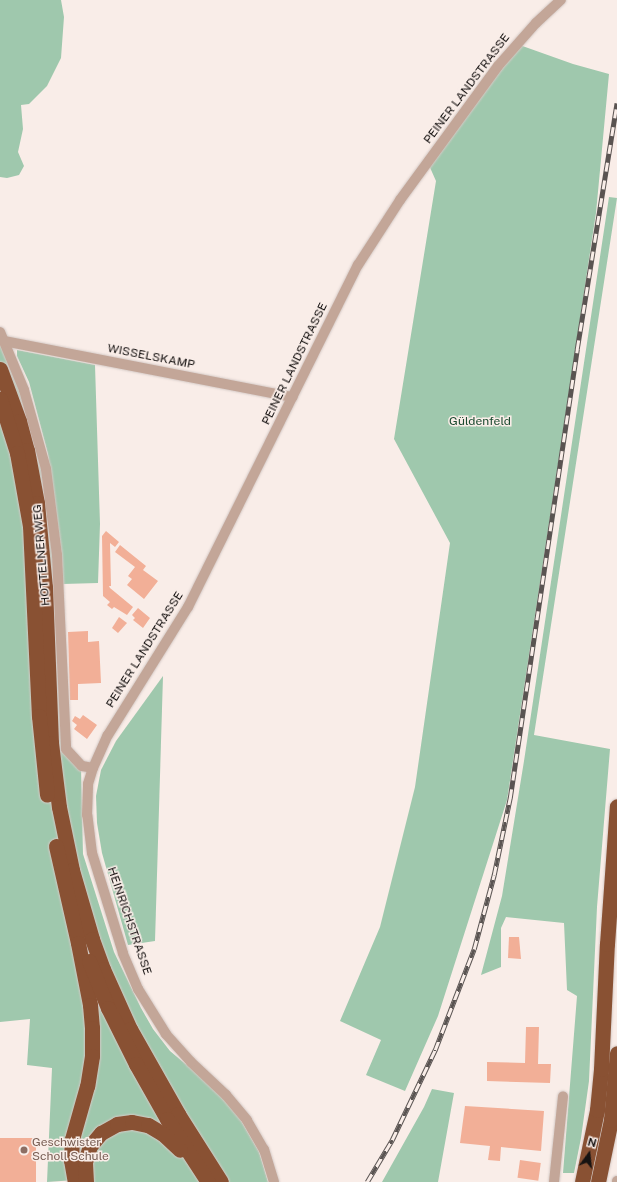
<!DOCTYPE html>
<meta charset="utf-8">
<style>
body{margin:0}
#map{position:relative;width:617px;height:1182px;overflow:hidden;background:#f9ede8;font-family:"Public Sans",sans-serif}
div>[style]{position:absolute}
.green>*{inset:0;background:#9fc8ad}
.building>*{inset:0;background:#f2af97;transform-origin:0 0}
.roads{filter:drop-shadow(0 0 1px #d5cac6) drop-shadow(0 0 1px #d5cac6)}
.minor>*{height:10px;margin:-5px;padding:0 5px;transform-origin:5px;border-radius:5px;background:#c3a698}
.highway>*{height:15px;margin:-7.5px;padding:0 7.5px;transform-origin:7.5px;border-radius:7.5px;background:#895133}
.rail>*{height:4.5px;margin-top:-2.25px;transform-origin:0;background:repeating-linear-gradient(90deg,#f9ede8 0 9px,#5a5452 0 18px);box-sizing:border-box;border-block:1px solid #5a5452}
.dots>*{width:11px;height:11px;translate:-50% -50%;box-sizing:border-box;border:2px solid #f9ede8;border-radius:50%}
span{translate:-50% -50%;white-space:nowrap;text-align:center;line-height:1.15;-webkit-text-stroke:3px #f9ede8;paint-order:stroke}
.street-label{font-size:12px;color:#161211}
.park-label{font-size:12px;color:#1a4a2f}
.education-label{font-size:12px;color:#785e54}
.left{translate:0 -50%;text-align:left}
.north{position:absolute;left:569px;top:1134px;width:40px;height:40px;-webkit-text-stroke:3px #f9ede8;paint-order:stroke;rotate:15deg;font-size:11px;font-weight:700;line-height:16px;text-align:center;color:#161211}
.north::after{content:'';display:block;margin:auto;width:14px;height:18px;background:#161211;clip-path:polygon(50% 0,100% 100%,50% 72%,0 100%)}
</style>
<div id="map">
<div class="green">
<i style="clip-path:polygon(0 0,61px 0,64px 17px,61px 58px,47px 86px,29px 104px,21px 105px,23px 129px,18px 152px,24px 166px,19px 175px,7px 178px,0 177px)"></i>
<i style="clip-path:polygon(514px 43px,573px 64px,609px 74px,596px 213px,507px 800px,438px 1016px,405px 1091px,366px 1075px,381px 1040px,340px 1021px,380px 927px,415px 787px,450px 543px,394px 439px,436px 181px,428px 163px)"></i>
<i style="clip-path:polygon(609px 197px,617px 198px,534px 735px,610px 749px,597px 907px,589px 1081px,581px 1138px,574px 1173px,563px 1173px,577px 996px,567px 990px,564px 923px,506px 917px,501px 928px,501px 967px,481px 975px,502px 896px,524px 761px)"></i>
<i style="clip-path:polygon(0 341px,21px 391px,38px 448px,55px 555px,64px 750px,81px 767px,83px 854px,114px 952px,141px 1008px,153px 1029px,170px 1051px,220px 1093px,236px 1112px,259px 1152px,268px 1182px,91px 1182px,75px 1180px,47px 1182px,52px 1068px,27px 1065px,30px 1019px,0 1022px)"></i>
<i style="clip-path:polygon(17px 350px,95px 365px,100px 524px,98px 583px,63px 584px,62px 555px,48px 454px,29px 382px,17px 356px)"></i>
<i style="clip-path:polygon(163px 676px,155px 941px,128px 945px,102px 853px,97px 823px,96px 796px,101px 770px,116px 741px)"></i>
<i style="clip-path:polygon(432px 1089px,454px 1093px,438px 1182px,382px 1182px,424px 1107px)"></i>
</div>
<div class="building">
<i style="clip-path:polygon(106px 531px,119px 542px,115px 547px,110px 543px,111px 586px,109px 586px,110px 588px,133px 607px,127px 615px,114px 607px,112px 609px,107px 605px,110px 602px,103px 596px,102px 536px)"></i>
<i style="clip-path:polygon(120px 545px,146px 566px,143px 570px,158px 581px,144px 599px,127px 585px,132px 579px,128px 576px,135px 567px,115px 552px)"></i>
<i style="clip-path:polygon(138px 608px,150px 618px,143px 628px,133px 620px,135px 618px,132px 615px)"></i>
<i style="clip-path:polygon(119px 617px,127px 623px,118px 633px,112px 628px)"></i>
<i style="clip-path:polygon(88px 631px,88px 642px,99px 641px,101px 683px,78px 684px,78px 700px,70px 700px,68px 632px)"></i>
<i style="clip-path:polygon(83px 715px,97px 725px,87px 739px,74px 729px,77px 725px,72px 721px,75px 716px,80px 719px)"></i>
<i style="clip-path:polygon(509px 937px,519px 937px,521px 959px,508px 958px)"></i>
<i style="clip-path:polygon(526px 1027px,539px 1027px,538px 1064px,551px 1064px,550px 1083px,487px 1081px,487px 1062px,525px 1063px)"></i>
<i style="clip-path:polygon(465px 1106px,544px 1111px,541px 1151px,501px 1147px,500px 1161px,488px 1160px,490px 1146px,460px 1143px)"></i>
<i style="left:0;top:1138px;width:36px;height:44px"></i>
<i style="left:520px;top:1160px;width:21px;height:18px;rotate:8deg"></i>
</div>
<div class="roads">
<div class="minor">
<i style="left:0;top:332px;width:63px;rotate:67.5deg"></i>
<i style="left:24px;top:390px;width:82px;rotate:74.4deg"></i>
<i style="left:46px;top:469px;width:87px;rotate:82.7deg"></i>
<i style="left:57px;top:555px;width:194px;rotate:87.3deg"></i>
<i style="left:66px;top:749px;width:23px;rotate:47deg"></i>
<i style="left:82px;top:766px;width:11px;rotate:10deg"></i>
<i style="left:4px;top:341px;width:294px;rotate:11deg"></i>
<i style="left:274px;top:1182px;width:34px;rotate:-107deg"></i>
<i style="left:264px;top:1150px;width:34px;rotate:-120deg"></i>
<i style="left:247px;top:1120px;width:33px;rotate:-130deg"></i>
<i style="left:226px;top:1095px;width:48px;rotate:-136.7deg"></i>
<i style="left:191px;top:1062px;width:38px;rotate:-132deg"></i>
<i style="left:166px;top:1034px;width:53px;rotate:-121.9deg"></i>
<i style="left:138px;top:989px;width:39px;rotate:-113deg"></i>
<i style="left:123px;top:953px;width:105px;rotate:-107.2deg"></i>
<i style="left:92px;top:853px;width:38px;rotate:-97deg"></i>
<i style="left:87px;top:815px;width:31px;rotate:-88deg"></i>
<i style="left:88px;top:784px;width:17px;rotate:-73deg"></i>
<i style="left:93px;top:768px;width:36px;rotate:-66deg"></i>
<i style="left:108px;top:735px;width:151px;rotate:-58deg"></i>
<i style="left:188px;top:607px;width:382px;rotate:-63.6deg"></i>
<i style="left:358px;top:265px;width:77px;rotate:-57.1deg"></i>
<i style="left:400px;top:200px;width:166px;rotate:-53.8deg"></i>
<i style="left:498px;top:66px;width:57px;rotate:-48.5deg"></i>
<i style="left:536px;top:23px;width:34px;rotate:-43deg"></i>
<i style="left:554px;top:1182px;width:86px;rotate:-84deg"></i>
<i style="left:617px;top:1182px;width:1px;rotate:-90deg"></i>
</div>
<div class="highway">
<i style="left:0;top:369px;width:55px;rotate:69.9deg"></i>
<i style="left:19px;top:421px;width:30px;rotate:75deg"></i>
<i style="left:27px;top:450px;width:54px;rotate:79.3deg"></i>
<i style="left:37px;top:503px;width:84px;rotate:84.6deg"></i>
<i style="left:45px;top:587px;width:156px;rotate:87.8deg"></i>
<i style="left:51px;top:743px;width:64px;rotate:82.9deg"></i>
<i style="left:59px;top:807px;width:64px;rotate:78.3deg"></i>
<i style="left:72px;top:870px;width:72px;rotate:73.8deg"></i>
<i style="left:92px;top:939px;width:32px;rotate:70deg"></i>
<i style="left:103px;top:969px;width:66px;rotate:65.8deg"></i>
<i style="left:130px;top:1029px;width:98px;rotate:60.5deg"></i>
<i style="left:178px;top:1114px;width:80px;rotate:57.7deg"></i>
<i style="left:0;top:399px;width:57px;rotate:72.5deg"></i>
<i style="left:17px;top:453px;width:74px;rotate:79.9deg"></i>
<i style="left:30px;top:526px;width:190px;rotate:87.3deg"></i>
<i style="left:39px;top:716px;width:79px;rotate:84.2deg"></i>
<i style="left:56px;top:846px;width:99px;rotate:77.2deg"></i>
<i style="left:78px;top:943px;width:63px;rotate:79deg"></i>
<i style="left:90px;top:1005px;width:23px;rotate:85deg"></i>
<i style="left:92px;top:1028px;width:28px;rotate:90deg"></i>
<i style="left:92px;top:1056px;width:30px;rotate:99deg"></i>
<i style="left:87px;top:1086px;width:55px;rotate:105.8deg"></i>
<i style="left:72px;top:1139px;width:21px;rotate:93deg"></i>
<i style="left:71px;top:1160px;width:22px;rotate:80deg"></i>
<i style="left:89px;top:961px;width:51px;rotate:68deg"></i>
<i style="left:108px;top:1008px;width:63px;rotate:63.4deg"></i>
<i style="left:136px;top:1064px;width:63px;rotate:60.6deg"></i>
<i style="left:167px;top:1119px;width:75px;rotate:56.9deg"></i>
<i style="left:86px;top:1182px;width:20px;rotate:-93deg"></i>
<i style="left:85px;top:1162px;width:17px;rotate:-73deg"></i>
<i style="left:90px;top:1146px;width:17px;rotate:-50deg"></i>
<i style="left:101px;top:1133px;width:18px;rotate:-29deg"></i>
<i style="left:117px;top:1124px;width:15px;rotate:-8deg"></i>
<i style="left:132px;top:1122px;width:16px;rotate:11deg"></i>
<i style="left:148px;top:1125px;width:17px;rotate:31deg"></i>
<i style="left:163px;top:1134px;width:23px;rotate:43deg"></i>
<i style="left:582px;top:1182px;width:74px;rotate:-78.2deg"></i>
<i style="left:597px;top:1110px;width:41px;rotate:-84.4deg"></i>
<i style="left:601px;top:1069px;width:125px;rotate:-87.3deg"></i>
<i style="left:607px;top:944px;width:138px;rotate:-85.9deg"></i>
<i style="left:598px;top:1182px;width:63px;rotate:-78.2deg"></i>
<i style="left:611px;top:1120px;width:67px;rotate:-84.9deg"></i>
</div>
</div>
<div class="rail">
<i style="left:367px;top:1182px;width:49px;rotate:-59.2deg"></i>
<i style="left:392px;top:1140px;width:100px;rotate:-64.5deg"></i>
<i style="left:435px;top:1050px;width:108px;rotate:-68.9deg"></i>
<i style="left:474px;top:949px;width:77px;rotate:-74.9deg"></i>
<i style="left:494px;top:875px;width:79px;rotate:-78.3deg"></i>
<i style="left:510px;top:798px;width:454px;rotate:-81.5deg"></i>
<i style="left:577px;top:349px;width:249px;rotate:-80.8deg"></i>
</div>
<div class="dots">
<i style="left:24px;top:1150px;background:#8d6e63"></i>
</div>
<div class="street-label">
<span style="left:467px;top:89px;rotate:-53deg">PEINER LANDSTRASSE</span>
<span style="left:151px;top:357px;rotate:11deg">WISSELSKAMP</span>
<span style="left:295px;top:364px;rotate:-64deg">PEINER LANDSTRASSE</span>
<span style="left:42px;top:555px;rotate:-95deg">HOTTELNER WEG</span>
<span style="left:145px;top:650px;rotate:-58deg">PEINER LANDSTRASSE</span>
<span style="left:129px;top:921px;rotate:71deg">HEINRICHSTRASSE</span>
</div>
<div class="park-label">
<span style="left:480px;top:422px">Güldenfeld</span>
</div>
<div class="education-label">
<span class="left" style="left:32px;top:1150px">Geschwister<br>Scholl Schule</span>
</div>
<div class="north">N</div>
</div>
